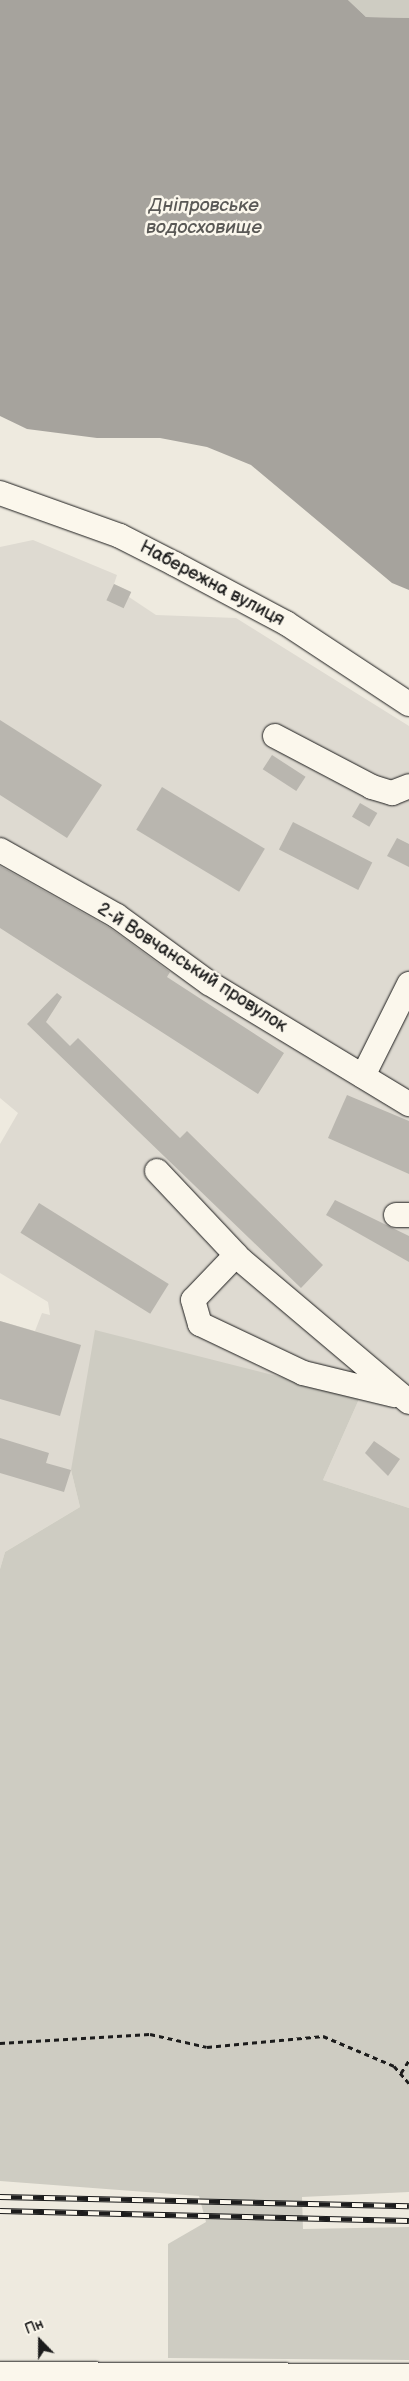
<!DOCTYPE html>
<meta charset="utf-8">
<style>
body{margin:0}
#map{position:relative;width:409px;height:2381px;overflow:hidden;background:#eeeadf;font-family:"Balsamiq Sans",sans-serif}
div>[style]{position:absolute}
.built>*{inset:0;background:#dedad1}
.green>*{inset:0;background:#ceccc2}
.water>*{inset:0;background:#a6a39d}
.building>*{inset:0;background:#b9b6af;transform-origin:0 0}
.path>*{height:3px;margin-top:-1.5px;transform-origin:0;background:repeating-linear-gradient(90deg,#1c1c1c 0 5px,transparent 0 9px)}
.roads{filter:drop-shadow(0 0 1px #1c1c1c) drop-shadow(0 0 1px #1c1c1c)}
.minor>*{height:24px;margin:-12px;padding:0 12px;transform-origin:12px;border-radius:12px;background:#fbf7ec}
.rail>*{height:5.5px;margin-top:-2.75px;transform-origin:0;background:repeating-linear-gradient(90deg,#fbf7ec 0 11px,#1c1c1c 0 22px);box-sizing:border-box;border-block:1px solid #1c1c1c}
span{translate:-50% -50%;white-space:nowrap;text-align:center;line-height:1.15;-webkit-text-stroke:5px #fbf7ec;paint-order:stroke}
.street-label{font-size:18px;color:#1c1c1c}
.water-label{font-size:19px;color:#5a5956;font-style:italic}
.north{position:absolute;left:15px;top:2316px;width:50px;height:50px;-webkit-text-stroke:4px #fbf7ec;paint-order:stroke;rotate:338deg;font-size:14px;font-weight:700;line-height:20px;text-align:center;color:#1c1c1c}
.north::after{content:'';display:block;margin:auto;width:18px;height:22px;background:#1c1c1c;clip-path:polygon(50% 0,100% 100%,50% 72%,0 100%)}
</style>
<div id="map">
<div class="built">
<i style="clip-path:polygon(33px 540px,117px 575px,114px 584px,131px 592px,129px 597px,156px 615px,236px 618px,409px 726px,409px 1508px,323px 1480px,360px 1397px,71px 1470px,80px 1507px,5px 1552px,0 1569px,0 1321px,35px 1331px,42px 1313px,50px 1315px,48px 1302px,0 1273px,0 1144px,18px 1113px,0 1098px,0 547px)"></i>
</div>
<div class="green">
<i style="clip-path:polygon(348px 0,409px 0,409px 18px,366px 17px)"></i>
<i style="clip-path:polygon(95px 1330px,360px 1397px,323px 1480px,409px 1508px,409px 2192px,302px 2197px,303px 2229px,409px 2227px,409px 2360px,168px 2358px,168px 2244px,206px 2222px,199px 2196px,0 2181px,0 1569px,5px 1552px,80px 1507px,71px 1470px)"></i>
</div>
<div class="water">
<i style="clip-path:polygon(0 0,348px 0,366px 17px,409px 18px,409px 590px,392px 583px,251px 465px,207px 447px,160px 438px,97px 438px,27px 429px,0 416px)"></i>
</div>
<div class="building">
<i style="left:114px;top:584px;width:19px;height:18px;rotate:25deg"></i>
<i style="clip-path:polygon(0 720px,102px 785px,67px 838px,0 795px)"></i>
<i style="left:272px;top:755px;width:40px;height:17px;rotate:33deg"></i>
<i style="left:162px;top:787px;width:120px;height:50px;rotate:31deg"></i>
<i style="left:360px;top:803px;width:20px;height:16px;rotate:30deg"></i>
<i style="left:293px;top:822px;width:89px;height:31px;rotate:27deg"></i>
<i style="clip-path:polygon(397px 838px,409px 844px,409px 867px,387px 856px)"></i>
<i style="clip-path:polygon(0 866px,110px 928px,170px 972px,167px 977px,284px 1053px,258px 1094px,0 928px)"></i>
<i style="clip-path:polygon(57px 993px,62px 997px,46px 1022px,70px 1046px,78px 1038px,180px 1138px,187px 1131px,323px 1265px,301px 1288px,27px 1024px)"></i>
<i style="clip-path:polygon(347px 1095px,409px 1121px,409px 1174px,328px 1138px)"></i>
<i style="clip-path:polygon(335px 1200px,409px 1236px,409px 1262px,326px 1215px)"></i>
<i style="left:39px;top:1203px;width:153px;height:35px;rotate:32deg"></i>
<i style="clip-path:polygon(0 1321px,81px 1345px,60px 1416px,0 1399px)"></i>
<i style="clip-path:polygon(0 1438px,49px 1453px,46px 1463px,71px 1470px,64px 1492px,0 1473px)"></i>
<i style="clip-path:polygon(374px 1441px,400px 1459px,388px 1476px,365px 1453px)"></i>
</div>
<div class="path">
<i style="left:0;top:2043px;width:150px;rotate:-3.4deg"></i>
<i style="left:150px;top:2034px;width:58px;rotate:12.8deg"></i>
<i style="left:207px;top:2047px;width:117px;rotate:-5.4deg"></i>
<i style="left:323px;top:2036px;width:77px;rotate:22.9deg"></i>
<i style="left:394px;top:2066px;width:23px;rotate:49deg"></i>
<i style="left:401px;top:2073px;width:15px;rotate:-58deg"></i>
</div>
<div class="roads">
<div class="minor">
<i style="left:0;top:493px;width:127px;rotate:19.7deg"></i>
<i style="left:120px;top:536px;width:62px;rotate:27deg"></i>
<i style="left:175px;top:564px;width:126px;rotate:28deg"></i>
<i style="left:286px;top:623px;width:147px;rotate:33.4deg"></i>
<i style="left:275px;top:736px;width:110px;rotate:27.7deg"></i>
<i style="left:372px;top:787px;width:21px;rotate:17deg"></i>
<i style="left:392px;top:793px;width:18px;rotate:-22deg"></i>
<i style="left:0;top:850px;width:134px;rotate:29.4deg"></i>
<i style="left:117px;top:916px;width:114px;rotate:36.1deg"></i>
<i style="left:209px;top:983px;width:234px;rotate:31.2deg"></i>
<i style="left:363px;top:1076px;width:103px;rotate:-63.4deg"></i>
<i style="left:157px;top:1171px;width:122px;rotate:46.7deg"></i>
<i style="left:241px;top:1260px;width:220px;rotate:40.2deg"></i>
<i style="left:396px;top:1215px;width:13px"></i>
<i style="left:236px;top:1255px;width:62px;rotate:133.7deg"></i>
<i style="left:193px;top:1300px;width:25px;rotate:74deg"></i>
<i style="left:200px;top:1324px;width:114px;rotate:25.4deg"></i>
<i style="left:303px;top:1373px;width:94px;rotate:13.6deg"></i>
<i style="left:0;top:2374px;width:409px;rotate:0.3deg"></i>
</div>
</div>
<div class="rail">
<i style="left:0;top:2197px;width:409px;rotate:1.3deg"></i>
<i style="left:0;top:2211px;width:409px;rotate:1.4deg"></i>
</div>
<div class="street-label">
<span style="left:212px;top:584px;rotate:28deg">Набережна вулиця</span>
<span style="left:192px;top:968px;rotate:33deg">2-й Вовчанський провулок</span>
</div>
<div class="water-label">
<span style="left:204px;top:217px">Дніпровське<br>водосховище</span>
</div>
<div class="north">Пн</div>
</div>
